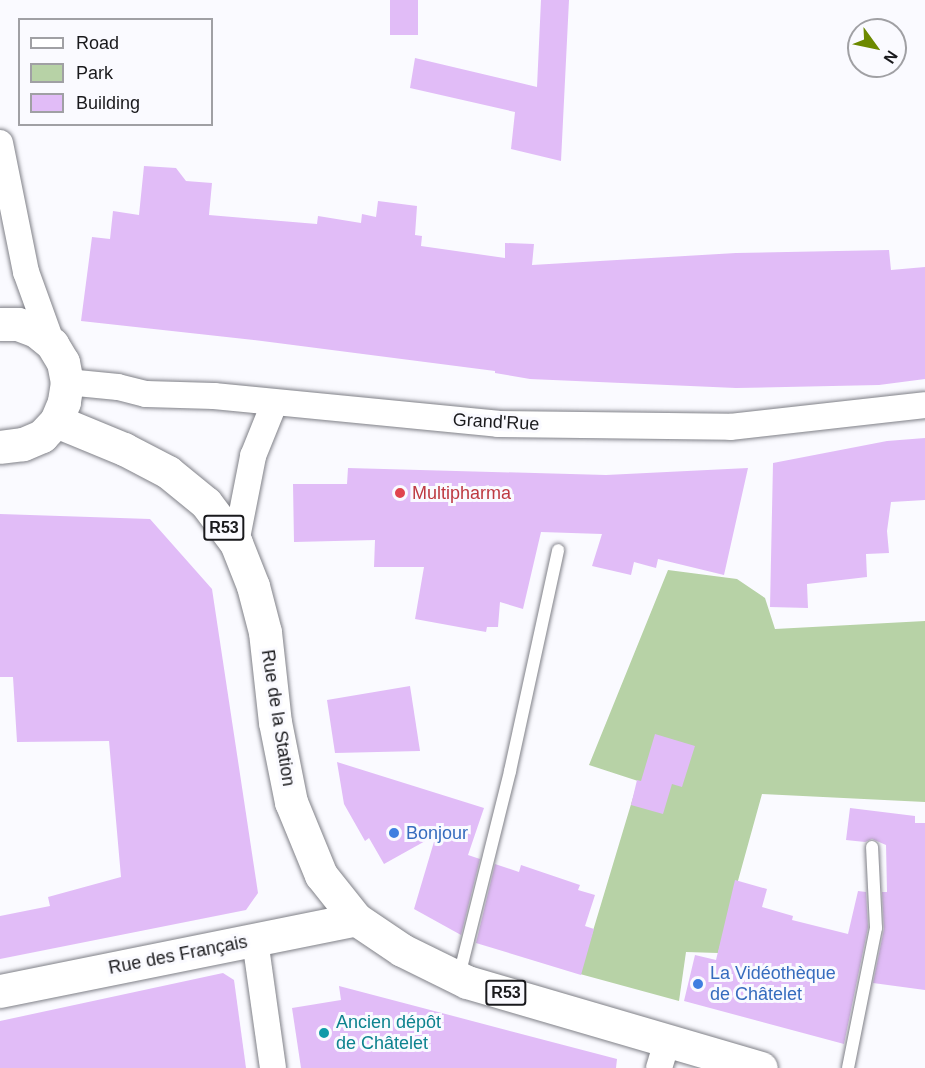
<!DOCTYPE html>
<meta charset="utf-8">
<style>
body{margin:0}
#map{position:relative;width:925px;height:1068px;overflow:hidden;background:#fafaff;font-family:Helvetica,sans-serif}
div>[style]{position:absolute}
.green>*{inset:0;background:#b7d2a6}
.building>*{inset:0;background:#e1bcf7;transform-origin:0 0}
.roads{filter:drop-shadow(0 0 2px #808188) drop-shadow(0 0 2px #808188)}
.lane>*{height:12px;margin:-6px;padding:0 6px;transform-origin:6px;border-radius:6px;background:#fff}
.street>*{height:26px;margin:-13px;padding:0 13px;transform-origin:13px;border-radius:13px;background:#fff}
.secondary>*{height:33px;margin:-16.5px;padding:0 16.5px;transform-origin:16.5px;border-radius:16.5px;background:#fff}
.primary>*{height:33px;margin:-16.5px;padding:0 16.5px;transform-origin:16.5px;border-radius:16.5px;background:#fff}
.dots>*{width:16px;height:16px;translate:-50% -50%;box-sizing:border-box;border:3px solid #fafaff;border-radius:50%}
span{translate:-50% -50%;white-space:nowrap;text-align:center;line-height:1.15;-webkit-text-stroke:6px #fafaff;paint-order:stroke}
.shield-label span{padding:2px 4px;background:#fafaff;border:2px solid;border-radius:4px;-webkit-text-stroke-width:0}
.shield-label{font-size:16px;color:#19191c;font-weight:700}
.street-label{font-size:18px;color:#19191c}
.health-label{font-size:18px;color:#be3a42}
.left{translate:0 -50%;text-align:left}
.shop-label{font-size:18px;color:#366cbe}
.culture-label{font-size:18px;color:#0d838f}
.legend{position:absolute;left:18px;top:18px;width:195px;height:108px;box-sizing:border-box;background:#fafaff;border:2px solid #a0a0a4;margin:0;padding:8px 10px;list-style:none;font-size:18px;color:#19191c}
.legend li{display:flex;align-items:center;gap:12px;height:30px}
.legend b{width:30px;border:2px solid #a0a0a4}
.north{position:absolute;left:847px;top:18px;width:60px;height:60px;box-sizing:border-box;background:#fafaff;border:2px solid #a0a0a4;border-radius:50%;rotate:123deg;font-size:16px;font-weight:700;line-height:24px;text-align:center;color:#19191c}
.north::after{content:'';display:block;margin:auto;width:21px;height:27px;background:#6c8900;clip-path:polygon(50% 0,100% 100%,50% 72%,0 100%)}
</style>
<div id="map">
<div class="green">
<i style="clip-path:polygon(668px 570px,737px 579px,765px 598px,775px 629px,925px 621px,925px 802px,762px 794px,718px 953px,686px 952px,679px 1001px,580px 974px,638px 781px,589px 765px)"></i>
</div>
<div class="building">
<i style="left:390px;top:0;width:28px;height:35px"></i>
<i style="clip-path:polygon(541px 0,569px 0,561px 161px,511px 149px,515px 112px,410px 88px,415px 58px,537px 87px)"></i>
<i style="clip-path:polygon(144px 166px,176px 168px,186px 181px,212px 183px,209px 215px,317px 224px,318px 216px,361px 223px,362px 214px,376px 217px,378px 201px,417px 206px,415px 235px,422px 236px,421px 246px,505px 258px,505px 243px,534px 244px,532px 265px,736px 253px,889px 250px,891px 270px,925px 267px,925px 379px,879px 385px,736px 388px,530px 379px,495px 373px,495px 371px,262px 341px,81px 321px,92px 237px,110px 239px,113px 211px,139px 215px)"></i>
<i style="clip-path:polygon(925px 438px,925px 500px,891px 502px,887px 531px,889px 553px,866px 554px,867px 577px,807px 584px,808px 608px,770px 607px,773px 463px,887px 441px)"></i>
<i style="clip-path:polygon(348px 468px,606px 475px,748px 468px,724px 575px,658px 559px,656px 568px,634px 562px,631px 575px,592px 566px,602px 534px,541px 532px,523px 609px,500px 602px,498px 627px,487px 627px,486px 632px,415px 619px,424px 567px,374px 567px,375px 540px,294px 542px,293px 484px,347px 484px)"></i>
<i style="clip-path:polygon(0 514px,150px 519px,212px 589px,258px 893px,246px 910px,0 959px,0 916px,50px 906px,48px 897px,121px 877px,109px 741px,17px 742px,13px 677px,0 677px)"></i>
<i style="clip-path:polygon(410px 686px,420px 751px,335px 753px,327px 700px)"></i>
<i style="clip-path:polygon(655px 734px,695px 746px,682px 787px,672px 784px,663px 814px,631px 805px,637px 780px,641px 781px)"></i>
<i style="clip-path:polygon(337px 762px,484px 808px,468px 855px,480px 859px,461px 935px,414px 909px,436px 835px,384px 864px,369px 838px,365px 841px,344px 804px)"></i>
<i style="clip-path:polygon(850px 808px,915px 816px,915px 823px,925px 823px,925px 990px,873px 983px,884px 929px,882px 892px,887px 892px,886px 845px,872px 839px,865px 842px,846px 840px)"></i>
<i style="clip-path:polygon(495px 864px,519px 872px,521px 865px,580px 885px,578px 890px,595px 895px,585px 926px,594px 929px,581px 975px,476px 943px)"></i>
<i style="clip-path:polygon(735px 880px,767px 889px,762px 907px,793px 916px,792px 920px,848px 934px,858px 891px,866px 892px,868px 927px,844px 1044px,684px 1001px,695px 955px,716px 960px)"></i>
<i style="clip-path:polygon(223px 973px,234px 980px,246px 1068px,0 1068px,0 1021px)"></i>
<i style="clip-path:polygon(339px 986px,617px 1059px,616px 1068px,301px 1068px,292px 1008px,341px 1000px)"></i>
</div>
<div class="roads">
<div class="lane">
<i style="left:459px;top:976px;width:211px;rotate:-76deg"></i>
<i style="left:510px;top:771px;width:226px;rotate:-77.7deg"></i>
<i style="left:848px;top:1068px;width:143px;rotate:-78.7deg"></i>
<i style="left:876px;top:928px;width:81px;rotate:-92.8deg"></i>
</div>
<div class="street">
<i style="left:0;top:143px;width:132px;rotate:78.6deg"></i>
<i style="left:26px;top:272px;width:77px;rotate:70.1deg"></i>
<i style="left:67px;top:382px;width:51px;rotate:5.6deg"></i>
<i style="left:118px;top:387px;width:29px;rotate:14deg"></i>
<i style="left:146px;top:394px;width:68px;rotate:1.7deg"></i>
<i style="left:214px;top:396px;width:285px;rotate:5.6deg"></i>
<i style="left:498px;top:424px;width:232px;rotate:0.7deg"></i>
<i style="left:730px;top:427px;width:196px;rotate:-6.4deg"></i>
<i style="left:236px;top:543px;width:89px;rotate:-78.9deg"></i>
<i style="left:253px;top:456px;width:56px;rotate:-68deg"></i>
<i style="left:255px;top:940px;width:129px;rotate:82deg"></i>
<i style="left:659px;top:1068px;width:30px;rotate:-73deg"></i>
</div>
<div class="secondary">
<i style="left:0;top:991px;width:363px;rotate:-11.4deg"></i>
</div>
<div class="primary">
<i style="left:0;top:324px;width:18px"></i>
<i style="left:18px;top:324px;width:19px;rotate:21deg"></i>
<i style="left:36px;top:331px;width:21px;rotate:39deg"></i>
<i style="left:52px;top:344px;width:21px;rotate:59deg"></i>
<i style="left:63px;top:362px;width:20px;rotate:79deg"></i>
<i style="left:67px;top:382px;width:20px;rotate:99deg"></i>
<i style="left:64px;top:402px;width:21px;rotate:113deg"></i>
<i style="left:56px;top:421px;width:21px;rotate:133deg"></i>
<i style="left:42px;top:436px;width:21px;rotate:157deg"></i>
<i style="left:23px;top:444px;width:23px;rotate:173deg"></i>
<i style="left:56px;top:421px;width:74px;rotate:22.4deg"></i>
<i style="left:124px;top:449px;width:50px;rotate:27.6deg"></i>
<i style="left:168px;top:472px;width:49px;rotate:39.2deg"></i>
<i style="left:206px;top:503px;width:50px;rotate:53.1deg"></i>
<i style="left:236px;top:543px;width:46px;rotate:68.4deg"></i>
<i style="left:253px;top:586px;width:48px;rotate:75.4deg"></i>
<i style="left:265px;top:632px;width:91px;rotate:83.7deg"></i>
<i style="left:275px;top:722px;width:82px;rotate:78.7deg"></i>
<i style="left:291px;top:802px;width:79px;rotate:67.7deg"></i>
<i style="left:321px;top:875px;width:56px;rotate:51.5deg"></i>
<i style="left:356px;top:919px;width:55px;rotate:34deg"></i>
<i style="left:402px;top:950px;width:72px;rotate:26.2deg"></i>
<i style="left:467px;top:982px;width:306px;rotate:16.3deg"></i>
</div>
</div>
<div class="dots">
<i style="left:400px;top:493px;background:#e0444e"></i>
<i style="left:394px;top:833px;background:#3f7fe0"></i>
<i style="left:698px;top:984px;background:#3f7fe0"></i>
<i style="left:324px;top:1033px;background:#0f9aa8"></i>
</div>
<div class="shield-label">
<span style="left:224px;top:528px">R53</span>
<span style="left:506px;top:993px">R53</span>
</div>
<div class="street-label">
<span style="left:496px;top:422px;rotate:3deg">Grand'Rue</span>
<span style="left:278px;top:718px;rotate:81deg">Rue de la Station</span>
<span style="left:178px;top:955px;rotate:-11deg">Rue des Français</span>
</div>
<div class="health-label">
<span class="left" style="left:412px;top:493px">Multipharma</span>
</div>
<div class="shop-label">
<span class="left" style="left:406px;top:833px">Bonjour</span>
<span class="left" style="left:710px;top:984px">La Vidéothèque<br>de Châtelet</span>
</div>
<div class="culture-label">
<span class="left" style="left:336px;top:1033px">Ancien dépôt<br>de Châtelet</span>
</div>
<ul class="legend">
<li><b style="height:8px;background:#fff"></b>Road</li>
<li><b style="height:16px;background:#b7d2a6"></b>Park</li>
<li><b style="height:16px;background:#e1bcf7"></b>Building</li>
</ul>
<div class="north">N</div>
</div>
